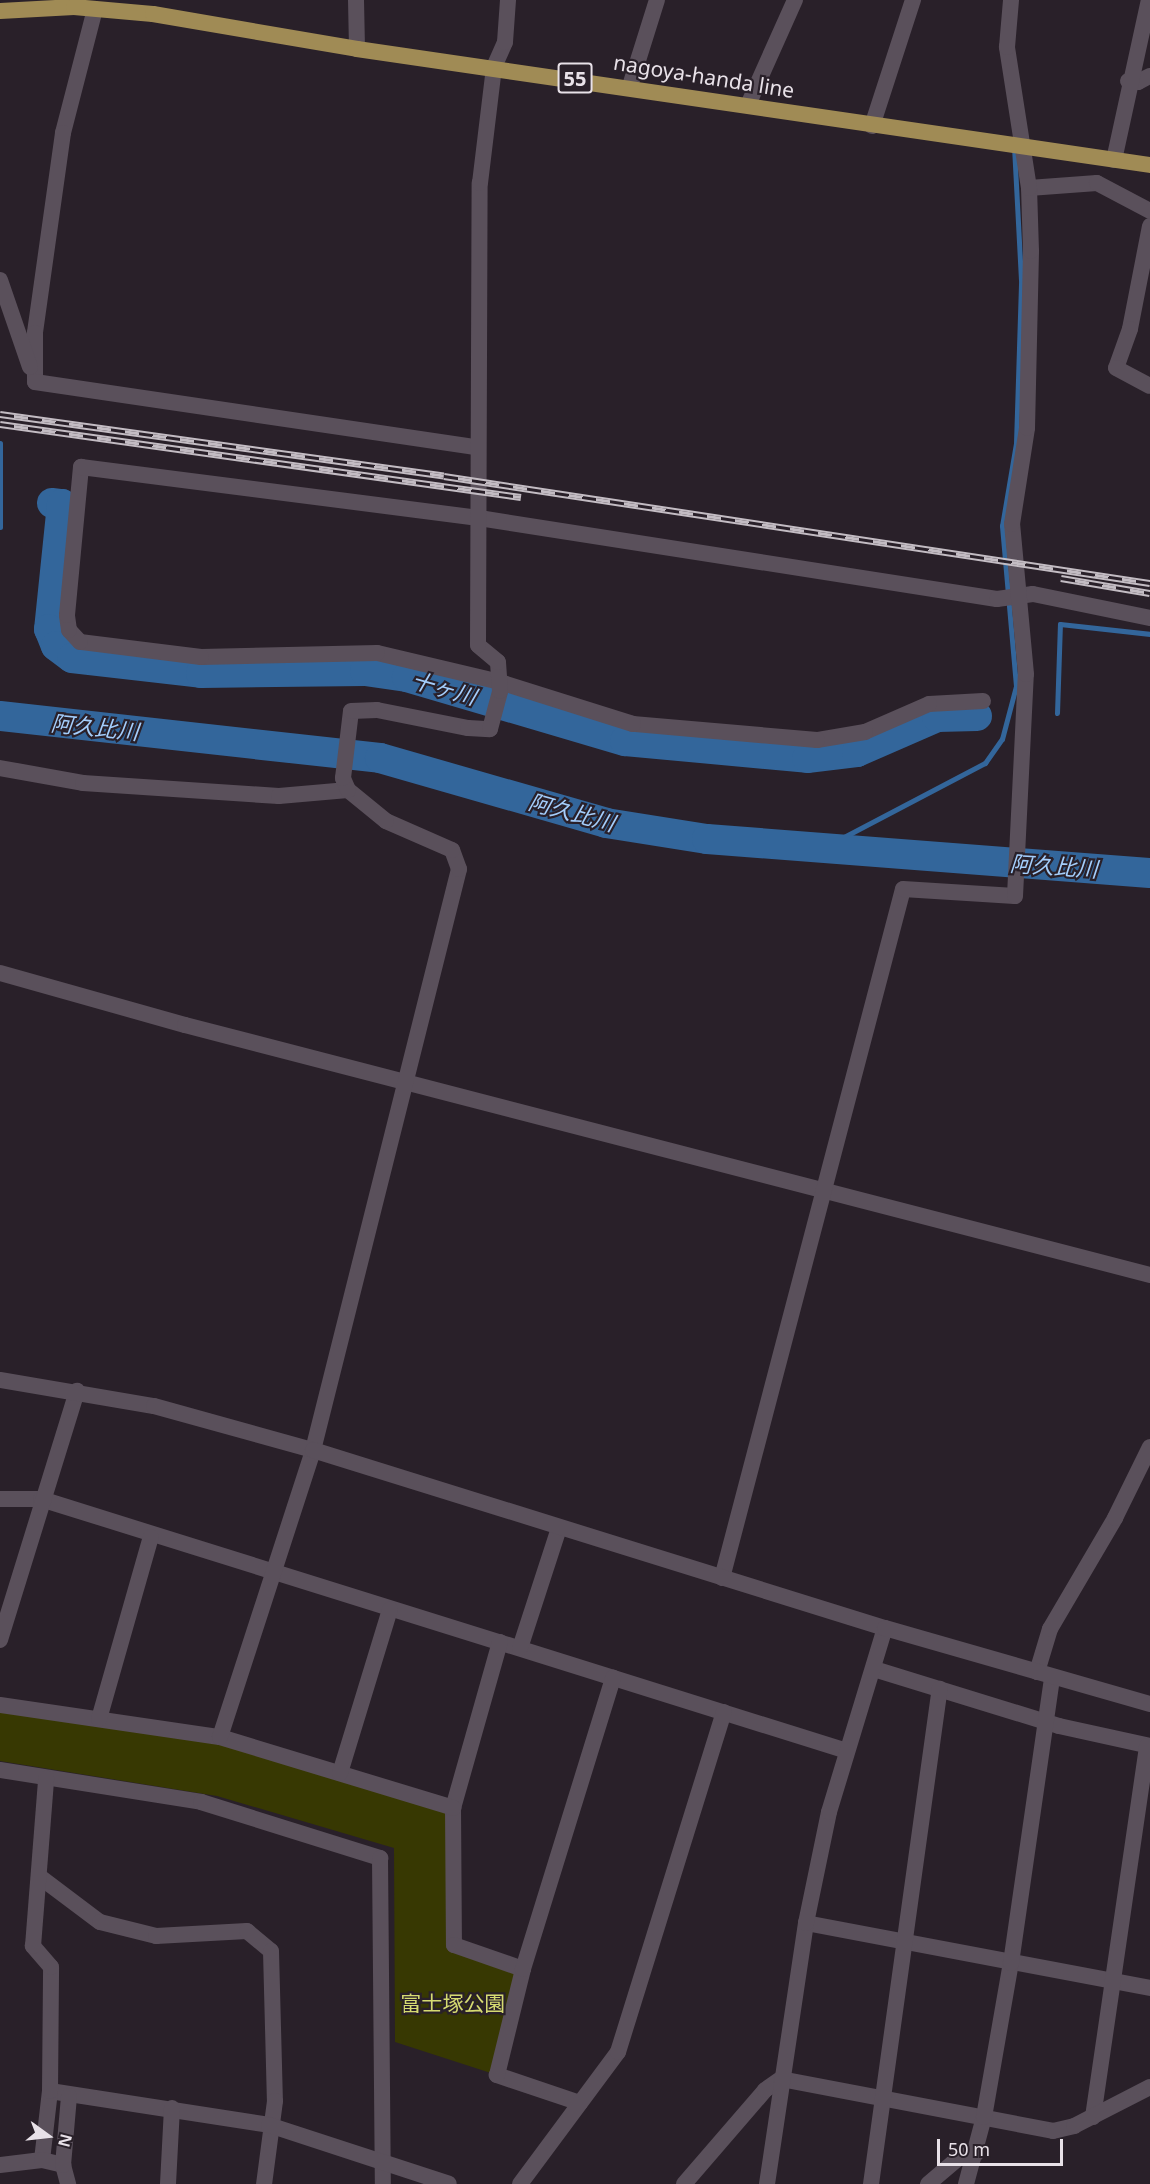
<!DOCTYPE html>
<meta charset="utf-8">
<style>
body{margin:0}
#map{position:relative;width:1150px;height:2184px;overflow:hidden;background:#292029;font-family:"Noto Sans","Noto Sans JP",sans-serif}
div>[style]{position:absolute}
.green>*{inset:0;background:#373802}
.stream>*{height:5px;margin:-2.5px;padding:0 2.5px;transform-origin:2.5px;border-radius:2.5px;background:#33669b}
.river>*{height:30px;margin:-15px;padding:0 15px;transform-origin:15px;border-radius:15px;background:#33669b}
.minor>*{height:16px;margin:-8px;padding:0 8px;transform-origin:8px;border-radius:8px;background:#5a505b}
.tertiary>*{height:16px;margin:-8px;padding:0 8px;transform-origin:8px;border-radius:8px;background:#5a505b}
.primary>*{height:16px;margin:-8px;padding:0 8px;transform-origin:8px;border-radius:8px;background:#a08b55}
.rail>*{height:7px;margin-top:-3.5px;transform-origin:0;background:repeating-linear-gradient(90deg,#292029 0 14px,#c3bcc3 0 28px);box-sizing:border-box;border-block:2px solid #c3bcc3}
span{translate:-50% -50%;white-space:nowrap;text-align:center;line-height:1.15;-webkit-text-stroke:4.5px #292029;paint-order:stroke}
.shield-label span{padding:2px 4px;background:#292029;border:2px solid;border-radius:4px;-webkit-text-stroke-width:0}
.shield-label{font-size:20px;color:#e8e1e8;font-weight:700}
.street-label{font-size:21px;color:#e8e1e8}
.park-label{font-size:21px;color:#d6db71}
.water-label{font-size:22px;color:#a4cefc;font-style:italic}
.north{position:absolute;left:18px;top:2106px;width:60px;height:60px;-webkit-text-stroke:4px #292029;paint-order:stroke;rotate:105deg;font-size:16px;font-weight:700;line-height:24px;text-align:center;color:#e8e1e8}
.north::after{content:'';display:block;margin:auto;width:21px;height:27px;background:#e8e1e8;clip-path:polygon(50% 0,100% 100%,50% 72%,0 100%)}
.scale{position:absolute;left:937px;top:2139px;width:126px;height:27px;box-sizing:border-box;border:3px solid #e8e1e8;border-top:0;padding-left:8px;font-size:18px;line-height:21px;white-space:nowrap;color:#e8e1e8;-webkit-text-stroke:4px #292029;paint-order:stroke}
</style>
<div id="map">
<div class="green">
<i style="clip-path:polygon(0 1703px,220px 1737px,453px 1808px,454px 1945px,523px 1969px,497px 2075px,395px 2042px,394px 1848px,217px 1796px,0 1761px)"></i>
</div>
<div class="stream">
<i style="left:0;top:443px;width:84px;rotate:90deg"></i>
<i style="left:1057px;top:713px;width:89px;rotate:-88.1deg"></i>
<i style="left:1060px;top:624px;width:91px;rotate:6.3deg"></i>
<i style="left:832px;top:850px;width:14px;rotate:-54deg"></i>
<i style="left:840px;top:839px;width:164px;rotate:-27.7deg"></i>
<i style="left:985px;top:763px;width:29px;rotate:-55deg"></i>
<i style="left:1002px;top:739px;width:55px;rotate:-75.2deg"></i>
<i style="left:1016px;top:686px;width:161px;rotate:-95deg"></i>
<i style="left:1002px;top:526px;width:84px;rotate:-80.4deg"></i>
<i style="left:1016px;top:443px;width:163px;rotate:-88.2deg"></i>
<i style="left:1021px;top:280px;width:132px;rotate:-93deg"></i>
</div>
<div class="river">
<i style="left:52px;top:503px;width:10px;rotate:6deg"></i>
<i style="left:62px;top:504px;width:126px;rotate:95.9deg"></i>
<i style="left:49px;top:629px;width:18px;rotate:68deg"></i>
<i style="left:56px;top:646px;width:20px;rotate:37deg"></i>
<i style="left:72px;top:658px;width:130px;rotate:6.6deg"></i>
<i style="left:201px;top:673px;width:164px;rotate:-0.7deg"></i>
<i style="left:365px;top:671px;width:42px;rotate:8.1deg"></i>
<i style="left:407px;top:677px;width:227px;rotate:16.4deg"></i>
<i style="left:625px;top:741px;width:183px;rotate:5.3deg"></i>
<i style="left:807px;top:758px;width:50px;rotate:-6.8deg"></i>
<i style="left:857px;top:752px;width:87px;rotate:-23.6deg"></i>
<i style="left:937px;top:717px;width:40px;rotate:-1.4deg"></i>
<i style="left:0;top:716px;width:382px;rotate:6.3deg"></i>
<i style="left:380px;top:758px;width:235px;rotate:16deg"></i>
<i style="left:606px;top:823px;width:102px;rotate:9deg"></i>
<i style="left:707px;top:839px;width:444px;rotate:4.4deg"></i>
</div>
<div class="minor">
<i style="left:356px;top:0;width:49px;rotate:88.8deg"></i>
<i style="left:95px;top:9px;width:128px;rotate:104.5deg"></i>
<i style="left:63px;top:133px;width:202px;rotate:98deg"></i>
<i style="left:35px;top:333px;width:49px;rotate:90deg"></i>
<i style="left:35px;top:382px;width:447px;rotate:8.4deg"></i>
<i style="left:1128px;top:81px;width:10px;rotate:6deg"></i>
<i style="left:1138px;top:82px;width:13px;rotate:-27deg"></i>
<i style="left:630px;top:86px;width:90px;rotate:-72.6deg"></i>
<i style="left:748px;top:105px;width:115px;rotate:-65.9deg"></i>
<i style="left:872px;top:126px;width:133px;rotate:-72deg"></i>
<i style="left:1029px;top:188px;width:68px;rotate:-4.2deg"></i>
<i style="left:1097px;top:183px;width:60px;rotate:27.8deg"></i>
<i style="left:1150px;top:226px;width:105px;rotate:101deg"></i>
<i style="left:1130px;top:329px;width:41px;rotate:109.7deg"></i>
<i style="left:1116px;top:368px;width:38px;rotate:28deg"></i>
<i style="left:0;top:280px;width:92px;rotate:71deg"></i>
<i style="left:983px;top:701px;width:54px;rotate:176.8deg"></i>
<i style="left:929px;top:704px;width:70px;rotate:156.4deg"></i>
<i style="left:865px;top:732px;width:49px;rotate:170.5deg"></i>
<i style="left:817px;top:740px;width:185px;rotate:-175deg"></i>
<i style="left:633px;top:724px;width:139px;rotate:-162.5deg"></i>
<i style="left:500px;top:682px;width:126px;rotate:-166.7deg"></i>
<i style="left:377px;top:653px;width:176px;rotate:178.7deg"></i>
<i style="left:201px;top:657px;width:122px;rotate:-172.9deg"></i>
<i style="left:80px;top:642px;width:16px;rotate:-133deg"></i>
<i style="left:69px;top:630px;width:15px;rotate:-98deg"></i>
<i style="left:67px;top:615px;width:149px;rotate:-84.6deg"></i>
<i style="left:81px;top:467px;width:401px;rotate:7.3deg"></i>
<i style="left:479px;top:518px;width:524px;rotate:8.89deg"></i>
<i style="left:997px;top:599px;width:36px;rotate:-8deg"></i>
<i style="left:1033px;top:594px;width:119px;rotate:11.6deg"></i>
<i style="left:0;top:768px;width:84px;rotate:10.2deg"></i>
<i style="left:83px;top:783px;width:196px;rotate:3.8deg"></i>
<i style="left:279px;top:796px;width:69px;rotate:-5deg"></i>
<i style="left:0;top:973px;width:192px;rotate:15.7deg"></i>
<i style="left:185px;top:1025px;width:997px;rotate:14.52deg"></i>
<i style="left:0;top:1499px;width:41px"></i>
<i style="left:41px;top:1499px;width:844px;rotate:17.36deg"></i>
<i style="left:722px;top:1578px;width:712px;rotate:-75.28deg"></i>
<i style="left:903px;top:889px;width:112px;rotate:3.6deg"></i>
<i style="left:1015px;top:896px;width:222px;rotate:-87.2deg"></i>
<i style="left:1026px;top:674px;width:151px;rotate:-95.3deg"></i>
<i style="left:1012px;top:524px;width:97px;rotate:-81.1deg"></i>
<i style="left:1027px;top:428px;width:177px;rotate:-88.7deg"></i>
<i style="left:1031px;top:251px;width:63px;rotate:-91.8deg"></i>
<i style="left:1029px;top:188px;width:143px;rotate:-98.9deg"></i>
<i style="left:1007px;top:47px;width:47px;rotate:-85.1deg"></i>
<i style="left:0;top:1640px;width:261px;rotate:-72.8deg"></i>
<i style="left:500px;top:1642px;width:173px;rotate:105.8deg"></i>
<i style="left:453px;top:1808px;width:137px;rotate:89.6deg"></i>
<i style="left:454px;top:1945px;width:73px;rotate:19.2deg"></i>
<i style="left:520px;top:1648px;width:126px;rotate:-72deg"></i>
<i style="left:874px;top:1669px;width:194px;rotate:17.1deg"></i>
<i style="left:1059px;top:1726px;width:93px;rotate:12.4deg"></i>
<i style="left:1037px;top:1672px;width:45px;rotate:-73.2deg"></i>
<i style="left:1050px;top:1629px;width:129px;rotate:-59.6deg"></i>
<i style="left:1115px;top:1518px;width:79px;rotate:-63.8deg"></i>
<i style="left:0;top:1705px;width:222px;rotate:8.3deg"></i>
<i style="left:220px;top:1737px;width:244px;rotate:16.9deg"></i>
<i style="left:99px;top:1719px;width:189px;rotate:-74.1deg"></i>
<i style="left:220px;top:1737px;width:302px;rotate:-72deg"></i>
<i style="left:313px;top:1450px;width:599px;rotate:-75.89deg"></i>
<i style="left:459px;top:869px;width:20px;rotate:-110deg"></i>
<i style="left:452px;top:850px;width:72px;rotate:-156.3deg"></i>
<i style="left:386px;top:821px;width:49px;rotate:-140.8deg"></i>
<i style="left:348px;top:790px;width:13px;rotate:-113deg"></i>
<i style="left:343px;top:778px;width:67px;rotate:-83.2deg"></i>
<i style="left:351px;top:711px;width:26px;rotate:-2deg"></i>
<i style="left:377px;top:710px;width:93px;rotate:11.2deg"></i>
<i style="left:468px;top:728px;width:22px;rotate:3deg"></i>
<i style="left:490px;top:729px;width:39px;rotate:-75deg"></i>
<i style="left:500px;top:691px;width:29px;rotate:-94deg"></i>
<i style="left:498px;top:662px;width:26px;rotate:-140deg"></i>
<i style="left:478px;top:645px;width:462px;rotate:-89.8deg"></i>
<i style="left:480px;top:183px;width:117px;rotate:-83.1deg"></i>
<i style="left:494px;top:67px;width:27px;rotate:-66deg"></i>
<i style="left:505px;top:42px;width:42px;rotate:-85.9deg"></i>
<i style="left:0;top:1770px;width:204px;rotate:9deg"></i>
<i style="left:201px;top:1802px;width:188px;rotate:17.4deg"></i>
<i style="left:380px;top:1858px;width:326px;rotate:89.5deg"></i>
<i style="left:340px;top:1773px;width:171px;rotate:-73deg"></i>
<i style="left:40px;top:1877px;width:75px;rotate:36.9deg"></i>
<i style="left:100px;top:1922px;width:58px;rotate:14deg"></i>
<i style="left:156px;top:1936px;width:91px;rotate:-3.1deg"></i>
<i style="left:247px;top:1931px;width:31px;rotate:40deg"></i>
<i style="left:271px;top:1951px;width:150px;rotate:88.5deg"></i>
<i style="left:275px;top:2101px;width:84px;rotate:97.5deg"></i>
<i style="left:806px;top:1923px;width:350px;rotate:10.7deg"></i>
<i style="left:50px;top:2091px;width:222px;rotate:8.8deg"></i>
<i style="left:269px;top:2125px;width:189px;rotate:18.1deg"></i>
<i style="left:580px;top:2103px;width:88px;rotate:-161.4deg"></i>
<i style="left:497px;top:2075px;width:109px;rotate:-76.2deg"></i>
<i style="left:523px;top:1969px;width:305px;rotate:-72.8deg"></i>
<i style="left:1093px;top:2117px;width:375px;rotate:-81.7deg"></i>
<i style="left:42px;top:2160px;width:69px;rotate:-83.4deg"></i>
<i style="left:50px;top:2091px;width:124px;rotate:-89.5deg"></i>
<i style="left:51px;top:1967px;width:28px;rotate:-131deg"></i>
<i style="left:33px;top:1946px;width:168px;rotate:-85.5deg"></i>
<i style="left:0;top:2165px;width:42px;rotate:-6.8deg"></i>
<i style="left:42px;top:2160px;width:22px;rotate:13deg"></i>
<i style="left:63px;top:2165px;width:20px;rotate:75deg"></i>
<i style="left:63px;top:2165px;width:69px;rotate:-85deg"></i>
<i style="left:168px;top:2184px;width:76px;rotate:-87deg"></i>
<i style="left:520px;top:2184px;width:164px;rotate:-53.4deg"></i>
<i style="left:618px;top:2052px;width:356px;rotate:-72.7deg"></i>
<i style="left:684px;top:2184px;width:124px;rotate:-49.2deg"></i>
<i style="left:765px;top:2090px;width:19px;rotate:-35deg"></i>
<i style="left:781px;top:2079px;width:277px;rotate:10.8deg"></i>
<i style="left:1053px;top:2131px;width:22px;rotate:-13deg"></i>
<i style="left:1074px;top:2126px;width:85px;rotate:-27.2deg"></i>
<i style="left:767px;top:2184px;width:264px;rotate:-81.5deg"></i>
<i style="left:806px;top:1923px;width:113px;rotate:-78.3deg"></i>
<i style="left:829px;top:1812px;width:192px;rotate:-73.1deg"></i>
<i style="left:871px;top:2184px;width:500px;rotate:-82.1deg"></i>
<i style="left:928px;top:2184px;width:43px;rotate:-40.3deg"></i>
<i style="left:961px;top:2156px;width:15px;rotate:-8deg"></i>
<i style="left:966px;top:2184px;width:69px;rotate:-75deg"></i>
<i style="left:984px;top:2117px;width:156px;rotate:-80.1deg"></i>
<i style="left:1011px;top:1963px;width:289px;rotate:-81.8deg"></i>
</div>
<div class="tertiary">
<i style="left:1114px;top:160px;width:164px;rotate:-77.7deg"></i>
<i style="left:0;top:1380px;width:156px;rotate:9.6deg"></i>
<i style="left:154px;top:1406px;width:165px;rotate:15.5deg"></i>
<i style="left:313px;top:1450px;width:599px;rotate:17.29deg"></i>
<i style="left:885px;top:1628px;width:276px;rotate:16deg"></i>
</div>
<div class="primary">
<i style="left:0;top:11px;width:74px;rotate:-3.1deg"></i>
<i style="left:74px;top:7px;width:79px;rotate:5.1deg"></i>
<i style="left:153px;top:14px;width:207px;rotate:9.7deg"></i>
<i style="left:357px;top:49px;width:801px;rotate:8.32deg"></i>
</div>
<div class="rail">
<i style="left:0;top:414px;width:448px;rotate:7.9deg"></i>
<i style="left:444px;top:476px;width:714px;rotate:8.62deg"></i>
<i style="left:0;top:424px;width:526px;rotate:7.98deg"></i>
<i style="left:1061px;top:578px;width:90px;rotate:9.6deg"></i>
</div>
<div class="shield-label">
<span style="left:575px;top:78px">55</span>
</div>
<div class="street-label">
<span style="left:704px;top:76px;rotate:9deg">nagoya-handa line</span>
</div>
<div class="park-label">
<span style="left:453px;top:2003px">富士塚公園</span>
</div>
<div class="water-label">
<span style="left:444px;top:688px;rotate:16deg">十ヶ川</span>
<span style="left:95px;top:727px;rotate:6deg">阿久比川</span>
<span style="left:572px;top:812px;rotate:15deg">阿久比川</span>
<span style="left:1054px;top:866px;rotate:4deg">阿久比川</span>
</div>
<div class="north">N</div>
<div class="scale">50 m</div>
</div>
